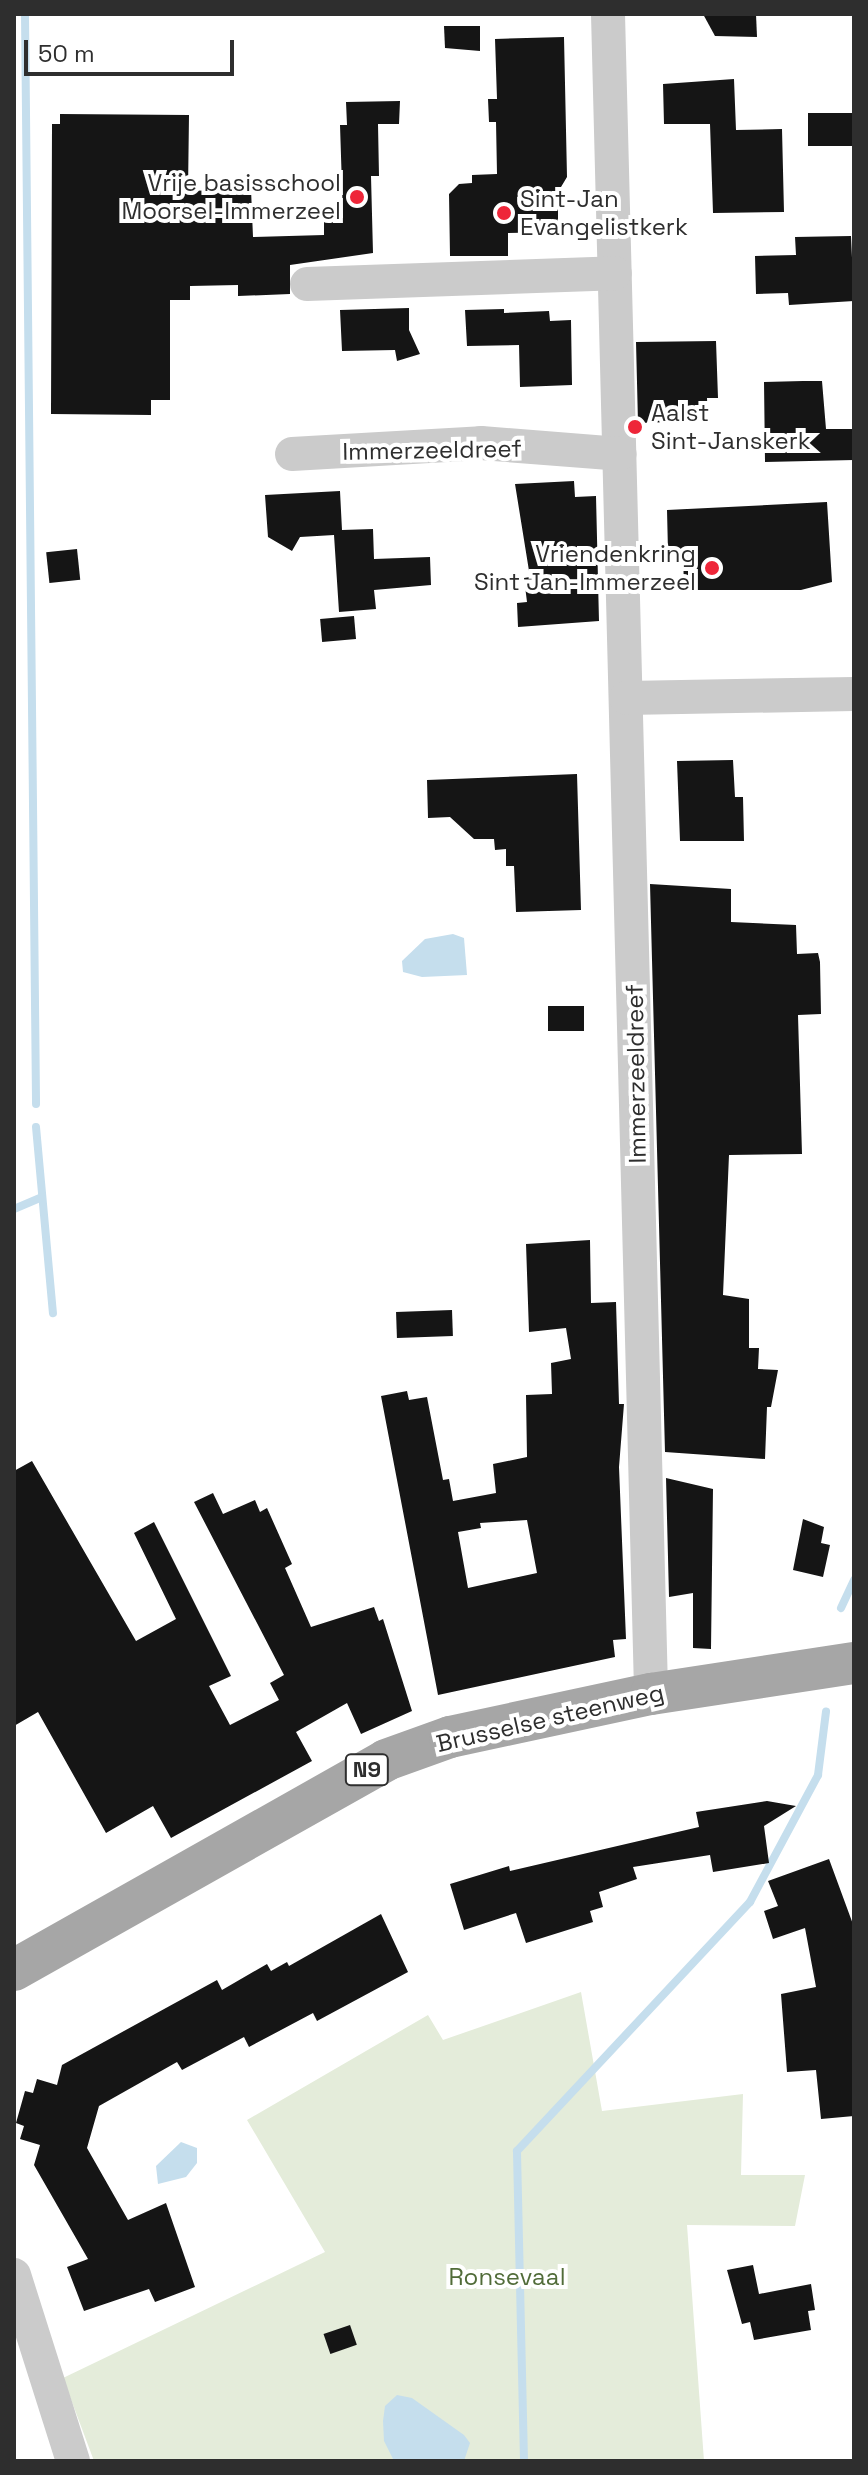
<!DOCTYPE html>
<style>
body{margin:0}
#map{position:relative;width:868px;height:2475px;overflow:hidden;background:#fff;font-family:"Space Grotesk",sans-serif}
div>[style]{position:absolute}
.green>*{inset:0;background:#e4ecda}
.water>*{inset:0;background:#c5deed}
.stream>*{height:8px;margin:-4px;padding:0 4px;transform-origin:4px;border-radius:4px;background:#c5deed}
.building>*{inset:0;background:#151515;transform-origin:0 0}
.minor>*{height:34px;margin:-17px;padding:0 17px;transform-origin:17px;border-radius:17px;background:#cbcbcb}
.major>*{height:42px;margin:-21px;padding:0 21px;transform-origin:21px;border-radius:21px;background:#a6a6a6}
.dots>*{width:22px;height:22px;translate:-50% -50%;box-sizing:border-box;border:4px solid #fff;border-radius:50%}
span{translate:-50% -50%;white-space:nowrap;text-align:center;line-height:1.15;-webkit-text-stroke:8px #fff;paint-order:stroke}
.shield-label span{padding:2px 6px;background:#fff;border:2px solid;border-radius:6px;-webkit-text-stroke-width:0}
.shield-label{font-size:22px;color:#2e2e2e;font-weight:700}
.poi-label{font-size:24px;color:#2e2e2e}
.right{translate:-100% -50%;text-align:right}
.left{translate:0 -50%;text-align:left}
.street-label{font-size:24px;color:#2e2e2e}
.park-label{font-size:24px;color:#516c39}
.frame{position:absolute;inset:0;border:16px solid #2e2e2e;pointer-events:none}
.scale{position:absolute;left:24px;top:40px;width:210px;height:36px;box-sizing:border-box;border:4px solid #2e2e2e;border-top:0;padding-left:10px;font-size:24px;line-height:28px;white-space:nowrap;color:#2e2e2e;-webkit-text-stroke:6px #fff;paint-order:stroke}
</style>
<div id="map">
<div class="green">
<i style="clip-path:polygon(581px 1992px,602px 2111px,743px 2094px,741px 2175px,805px 2175px,795px 2226px,687px 2225px,704px 2461px,94px 2461px,63px 2378px,325px 2252px,247px 2120px,428px 2015px,443px 2040px)"></i>
</div>
<div class="water">
<i style="clip-path:polygon(453px 934px,464px 938px,467px 975px,422px 977px,403px 972px,402px 961px,425px 939px)"></i>
<i style="clip-path:polygon(181px 2142px,197px 2148px,197px 2163px,186px 2177px,158px 2184px,156px 2166px)"></i>
<i style="clip-path:polygon(397px 2395px,412px 2398px,464px 2435px,470px 2443px,464px 2461px,394px 2461px,384px 2441px,383px 2421px,385px 2406px)"></i>
</div>
<div class="stream">
<i style="left:25px;top:14px;width:1090px;rotate:89.42deg"></i>
<i style="left:36px;top:1127px;width:187px;rotate:84.8deg"></i>
<i style="left:14px;top:1209px;width:30px;rotate:-23deg"></i>
<i style="left:841px;top:1608px;width:31px;rotate:-65deg"></i>
<i style="left:524px;top:2461px;width:310px;rotate:-91.3deg"></i>
<i style="left:517px;top:2151px;width:341px;rotate:-46.9deg"></i>
<i style="left:750px;top:1902px;width:144px;rotate:-61.8deg"></i>
<i style="left:818px;top:1775px;width:64px;rotate:-82.8deg"></i>
</div>
<div class="building">
<i style="clip-path:polygon(703px 14px,756px 14px,757px 37px,715px 36px)"></i>
<i style="clip-path:polygon(444px 26px,480px 26px,480px 51px,445px 48px)"></i>
<i style="clip-path:polygon(564px 37px,567px 177px,558px 192px,558px 232px,508px 233px,508px 256px,450px 256px,449px 194px,459px 184px,472px 183px,472px 175px,497px 174px,496px 122px,489px 122px,488px 99px,497px 99px,495px 39px)"></i>
<i style="clip-path:polygon(734px 79px,736px 130px,782px 129px,784px 212px,713px 213px,710px 124px,664px 124px,663px 84px)"></i>
<i style="clip-path:polygon(400px 101px,399px 124px,378px 124px,379px 176px,371px 176px,373px 253px,290px 265px,290px 294px,238px 296px,238px 285px,190px 286px,190px 300px,170px 300px,170px 400px,151px 400px,151px 415px,51px 414px,52px 124px,60px 124px,60px 114px,189px 115px,188px 191px,251px 189px,253px 237px,324px 235px,324px 218px,343px 218px,340px 125px,347px 125px,346px 102px)"></i>
<i style="left:854px;top:113px;width:33px;height:46px;rotate:90deg"></i>
<i style="clip-path:polygon(851px 236px,854px 301px,789px 305px,788px 293px,756px 294px,755px 256px,796px 255px,795px 237px)"></i>
<i style="clip-path:polygon(409px 308px,409px 330px,420px 354px,397px 361px,395px 350px,342px 351px,340px 310px)"></i>
<i style="clip-path:polygon(504px 309px,504px 313px,549px 311px,550px 321px,571px 320px,572px 385px,520px 387px,519px 345px,467px 346px,465px 310px)"></i>
<i style="clip-path:polygon(716px 341px,718px 398px,707px 398px,708px 421px,638px 423px,636px 342px)"></i>
<i style="clip-path:polygon(803px 381px,822px 381px,826px 429px,854px 429px,854px 460px,765px 462px,764px 382px)"></i>
<i style="clip-path:polygon(574px 481px,575px 497px,596px 496px,599px 621px,518px 627px,517px 603px,527px 602px,524px 578px,530px 577px,515px 484px)"></i>
<i style="clip-path:polygon(340px 491px,342px 530px,373px 529px,374px 559px,430px 557px,431px 585px,374px 590px,376px 609px,339px 612px,334px 535px,300px 537px,292px 551px,268px 537px,265px 495px)"></i>
<i style="clip-path:polygon(827px 502px,832px 582px,801px 590px,684px 590px,683px 552px,668px 552px,667px 510px)"></i>
<i style="left:77px;top:549px;width:31px;height:31px;rotate:84deg"></i>
<i style="left:354px;top:616px;width:23px;height:34px;rotate:85deg"></i>
<i style="clip-path:polygon(733px 760px,735px 797px,743px 797px,744px 841px,680px 841px,677px 761px)"></i>
<i style="clip-path:polygon(577px 774px,581px 910px,516px 912px,514px 866px,506px 866px,506px 849px,495px 850px,494px 839px,474px 839px,450px 817px,428px 818px,427px 780px)"></i>
<i style="clip-path:polygon(650px 884px,731px 889px,731px 922px,796px 925px,797px 954px,818px 953px,820px 962px,821px 1014px,798px 1015px,802px 1154px,729px 1155px,723px 1295px,749px 1299px,749px 1348px,759px 1348px,758px 1369px,778px 1370px,771px 1407px,767px 1407px,765px 1459px,665px 1452px)"></i>
<i style="left:584px;top:1006px;width:25px;height:36px;rotate:90deg"></i>
<i style="clip-path:polygon(evenodd,590px 1240px,591px 1303px,616px 1302px,619px 1404px,624px 1404px,619px 1467px,626px 1639px,613px 1640px,615px 1657px,438px 1695px,381px 1396px,407px 1391px,409px 1400px,427px 1397px,443px 1480px,449px 1479px,453px 1501px,496px 1493px,493px 1464px,527px 1457px,526px 1395px,552px 1394px,551px 1363px,571px 1359px,566px 1328px,529px 1332px,526px 1244px,590px 1240px,527px 1520px,537px 1573px,468px 1588px,458px 1532px,481px 1528px,480px 1523px,527px 1520px)"></i>
<i style="left:452px;top:1310px;width:26px;height:56px;rotate:88deg"></i>
<i style="clip-path:polygon(32px 1461px,136px 1641px,176px 1619px,134px 1533px,154px 1522px,231px 1676px,209px 1686px,230px 1725px,279px 1700px,270px 1683px,284px 1675px,194px 1502px,213px 1493px,223px 1514px,255px 1500px,260px 1512px,267px 1508px,292px 1564px,285px 1568px,311px 1627px,374px 1607px,379px 1621px,383px 1619px,412px 1711px,361px 1734px,347px 1703px,296px 1732px,312px 1761px,171px 1838px,153px 1806px,106px 1833px,38px 1712px,14px 1726px,14px 1471px)"></i>
<i style="clip-path:polygon(666px 1478px,713px 1489px,711px 1649px,693px 1648px,693px 1593px,669px 1597px)"></i>
<i style="clip-path:polygon(803px 1519px,824px 1527px,821px 1543px,830px 1545px,823px 1577px,793px 1570px)"></i>
<i style="clip-path:polygon(767px 1801px,796px 1806px,764px 1826px,769px 1863px,713px 1872px,710px 1855px,633px 1867px,637px 1879px,599px 1892px,603px 1907px,590px 1911px,593px 1922px,526px 1943px,516px 1913px,464px 1930px,450px 1884px,509px 1866px,510px 1871px,699px 1827px,696px 1812px)"></i>
<i style="clip-path:polygon(829px 1859px,854px 1927px,854px 2116px,821px 2119px,816px 2070px,787px 2072px,781px 1994px,816px 1987px,805px 1928px,773px 1939px,764px 1911px,778px 1906px,768px 1881px)"></i>
<i style="clip-path:polygon(381px 1914px,408px 1972px,317px 2021px,313px 2013px,249px 2047px,244px 2037px,182px 2070px,177px 2062px,99px 2106px,87px 2148px,128px 2220px,166px 2203px,195px 2287px,155px 2302px,149px 2289px,84px 2311px,67px 2267px,88px 2259px,34px 2165px,40px 2145px,20px 2139px,24px 2126px,16px 2123px,25px 2091px,33px 2093px,37px 2079px,57px 2085px,62px 2065px,217px 1980px,222px 1990px,267px 1964px,271px 1971px,287px 1962px,289px 1966px)"></i>
<i style="clip-path:polygon(753px 2265px,759px 2294px,811px 2284px,815px 2310px,808px 2311px,811px 2330px,754px 2340px,750px 2322px,742px 2324px,727px 2270px)"></i>
<i style="left:350px;top:2325px;width:21px;height:28px;rotate:71deg"></i>
</div>
<div class="minor">
<i style="left:608px;top:14px;width:1681px;rotate:88.53deg"></i>
<i style="left:307px;top:284px;width:308px;rotate:-2deg"></i>
<i style="left:292px;top:454px;width:189px;rotate:-3.3deg"></i>
<i style="left:481px;top:443px;width:139px;rotate:4.5deg"></i>
<i style="left:626px;top:698px;width:228px;rotate:-1deg"></i>
<i style="left:14px;top:2275px;width:195px;rotate:72.4deg"></i>
</div>
<div class="major">
<i style="left:14px;top:1970px;width:427px;rotate:-29.4deg"></i>
<i style="left:386px;top:1760px;width:68px;rotate:-19.8deg"></i>
<i style="left:450px;top:1737px;width:206px;rotate:-12.1deg"></i>
<i style="left:651px;top:1694px;width:205px;rotate:-8.7deg"></i>
</div>
<div class="dots">
<i style="left:357px;top:197px;background:#ee2639"></i>
<i style="left:504px;top:213px;background:#ee2639"></i>
<i style="left:635px;top:427px;background:#ee2639"></i>
<i style="left:712px;top:568px;background:#ee2639"></i>
</div>
<div class="shield-label">
<span style="left:367px;top:1770px">N9</span>
</div>
<div class="poi-label">
<span class="right" style="left:341px;top:197px">Vrije basisschool<br>Moorsel-Immerzeel</span>
<span class="left" style="left:520px;top:213px">Sint-Jan<br>Evangelistkerk</span>
<span class="left" style="left:651px;top:427px">Aalst<br>Sint-Janskerk</span>
<span class="right" style="left:696px;top:568px">Vriendenkring<br>Sint Jan-Immerzeel</span>
</div>
<div class="street-label">
<span style="left:432px;top:450px;rotate:-1deg">Immerzeeldreef</span>
<span style="left:636px;top:1074px;rotate:-91deg">Immerzeeldreef</span>
<span style="left:550px;top:1718px;rotate:-13deg">Brusselse steenweg</span>
</div>
<div class="park-label">
<span style="left:507px;top:2277px">Ronsevaal</span>
</div>
<div class="frame"></div>
<div class="scale">50 m</div>
</div>
